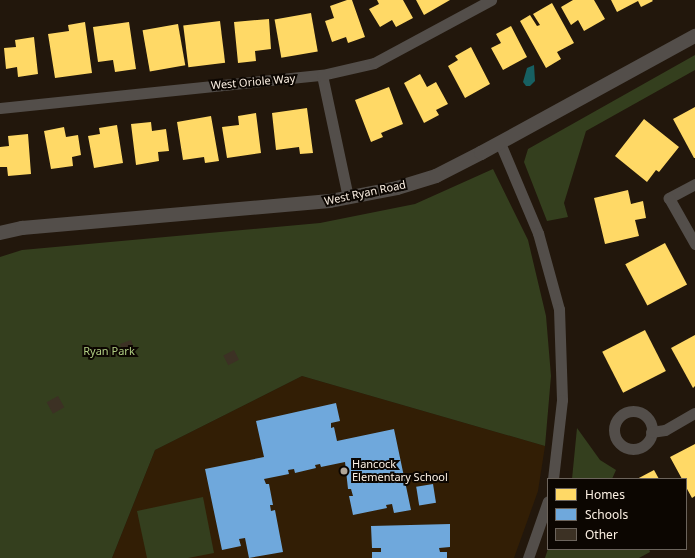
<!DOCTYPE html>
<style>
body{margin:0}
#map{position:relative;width:695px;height:558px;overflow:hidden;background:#22170c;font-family:"Noto Sans",sans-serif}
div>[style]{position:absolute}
.built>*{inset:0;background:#321e05}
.green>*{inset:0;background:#343f1e}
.water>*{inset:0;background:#176062}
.homes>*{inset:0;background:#ffd966;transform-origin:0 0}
.schools>*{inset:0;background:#6fa8dc;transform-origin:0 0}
.building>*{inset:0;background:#3c3124;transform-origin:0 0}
.minor>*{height:11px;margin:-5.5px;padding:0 5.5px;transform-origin:5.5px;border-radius:5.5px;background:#534e4a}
.minor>.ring{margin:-5.5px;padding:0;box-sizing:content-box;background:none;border:11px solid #534e4a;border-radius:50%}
.tertiary>*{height:14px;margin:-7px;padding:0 7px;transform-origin:7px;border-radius:7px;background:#534e4a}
.dots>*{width:11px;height:11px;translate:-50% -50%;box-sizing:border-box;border:2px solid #0c0601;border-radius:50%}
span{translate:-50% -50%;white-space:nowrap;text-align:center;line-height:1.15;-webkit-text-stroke:4px #0c0601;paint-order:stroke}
.street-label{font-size:11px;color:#fdf1e4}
.park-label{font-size:11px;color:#afcc82}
.poi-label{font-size:11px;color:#fdf1e4}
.left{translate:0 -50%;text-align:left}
.legend{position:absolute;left:547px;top:478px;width:140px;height:72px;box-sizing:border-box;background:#0c0601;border:1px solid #6c645c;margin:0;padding:5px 7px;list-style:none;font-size:12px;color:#fdf1e4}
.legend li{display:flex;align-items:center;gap:8px;height:20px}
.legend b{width:20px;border:1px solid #6c645c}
</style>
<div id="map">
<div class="built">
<i style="clip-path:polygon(302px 376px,545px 446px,538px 491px,514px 558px,112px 558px,155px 450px)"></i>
</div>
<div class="green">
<i style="clip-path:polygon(695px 55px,695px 70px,586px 131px,564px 203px,568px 217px,547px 221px,524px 162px,528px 149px)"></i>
<i style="clip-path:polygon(493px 169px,528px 240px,546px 316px,551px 376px,545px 446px,302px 376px,155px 450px,112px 558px,0 558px,0 257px,22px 250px,320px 223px,415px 204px)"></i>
<i style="clip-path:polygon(577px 428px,600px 460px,616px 470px,612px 479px,572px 479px)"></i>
<i style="clip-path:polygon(203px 497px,214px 553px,188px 558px,147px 558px,137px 511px)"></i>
<i style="clip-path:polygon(548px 549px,649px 549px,650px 552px,639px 558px,545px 558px)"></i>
</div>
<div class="water">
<i style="clip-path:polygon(534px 65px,535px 81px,530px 86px,526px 86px,523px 82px,527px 68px)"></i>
</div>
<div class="homes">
<i style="clip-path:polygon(347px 0,352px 0,365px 37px,348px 43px,346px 37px,332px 42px,325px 21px,334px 18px,330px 6px)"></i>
<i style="clip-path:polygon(377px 0,403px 0,413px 18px,396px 27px,392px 20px,380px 27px,369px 9px,379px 4px)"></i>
<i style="clip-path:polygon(416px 0,450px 0,424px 15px)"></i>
<i style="clip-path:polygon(573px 0,594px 0,605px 19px,584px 31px,578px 20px,571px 25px,561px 7px)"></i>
<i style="clip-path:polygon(611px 0,652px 0,653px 1px,641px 7px,638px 1px,617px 12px)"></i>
<i style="clip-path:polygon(552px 3px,574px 43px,557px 52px,561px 59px,546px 68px,520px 21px,530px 15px,537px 26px,540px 25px,533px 14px)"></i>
<i style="left:311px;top:13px;width:39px;height:37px;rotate:80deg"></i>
<i style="clip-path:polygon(269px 19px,271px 49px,255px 51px,256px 61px,238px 63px,234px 22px)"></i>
<i style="left:220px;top:21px;width:42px;height:37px;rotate:83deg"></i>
<i style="clip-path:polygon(85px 22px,92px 73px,55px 78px,48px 34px,69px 31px,68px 25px)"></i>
<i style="clip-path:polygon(129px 22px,136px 69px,115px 72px,113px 60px,98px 62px,93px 27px)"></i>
<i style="left:178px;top:24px;width:42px;height:36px;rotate:80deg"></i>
<i style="clip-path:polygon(511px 26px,527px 57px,503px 70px,491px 48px,501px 43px,496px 34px)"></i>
<i style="clip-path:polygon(34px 37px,38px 74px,18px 77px,17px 67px,6px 69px,4px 48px,16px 47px,15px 40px)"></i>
<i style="clip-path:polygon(471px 47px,490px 84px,465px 98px,448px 66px,458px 60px,455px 56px)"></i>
<i style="clip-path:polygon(420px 74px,427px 87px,436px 82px,448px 104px,436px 110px,439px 115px,424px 123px,404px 83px)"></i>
<i style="clip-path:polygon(389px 87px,403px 124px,381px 133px,383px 137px,371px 142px,355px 100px)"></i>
<i style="clip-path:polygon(695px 107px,695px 158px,694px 158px,673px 119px)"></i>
<i style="clip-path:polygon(307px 108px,313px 153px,300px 154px,299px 147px,276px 150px,272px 113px)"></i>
<i style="clip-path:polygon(256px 113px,261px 153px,227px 158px,222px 127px,239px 125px,238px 116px)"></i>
<i style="clip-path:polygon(211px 116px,219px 161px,205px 163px,204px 157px,183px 160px,177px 122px)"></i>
<i style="clip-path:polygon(644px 119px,679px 147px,659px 172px,656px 170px,647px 182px,615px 156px)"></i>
<i style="clip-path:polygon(151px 122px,152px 131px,166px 129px,169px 151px,158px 152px,159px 161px,136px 165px,131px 124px)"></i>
<i style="clip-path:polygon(117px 125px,123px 163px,94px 168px,88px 136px,100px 134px,99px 128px)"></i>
<i style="clip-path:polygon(64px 127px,66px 137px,78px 135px,81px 155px,72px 157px,73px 166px,51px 169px,44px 131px)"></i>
<i style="clip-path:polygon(28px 134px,31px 174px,8px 176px,7px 167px,0 167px,0 147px,9px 146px,8px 136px)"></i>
<i style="clip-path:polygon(628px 190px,631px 204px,643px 201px,646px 218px,635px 220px,639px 236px,605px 244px,594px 198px)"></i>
<i style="left:665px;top:243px;width:47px;height:45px;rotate:62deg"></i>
<i style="left:645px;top:330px;width:46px;height:48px;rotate:63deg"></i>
<i style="clip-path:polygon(695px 335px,695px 386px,693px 388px,671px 348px)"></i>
<i style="clip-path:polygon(695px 444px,695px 496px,692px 498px,686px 487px,686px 479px,682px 479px,670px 457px)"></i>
<i style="clip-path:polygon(654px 470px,659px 479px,637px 479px)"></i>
</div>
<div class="schools">
<i style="clip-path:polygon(336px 403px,340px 421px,331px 423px,331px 428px,334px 427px,337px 441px,394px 429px,411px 510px,394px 513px,392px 504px,386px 505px,387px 508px,353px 515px,349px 496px,353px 496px,351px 489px,348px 489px,345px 462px,321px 467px,320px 464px,315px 465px,316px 468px,295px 473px,294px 469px,288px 470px,289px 474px,264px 479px,266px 484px,269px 484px,273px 505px,270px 505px,271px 511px,275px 510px,283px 552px,249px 558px,245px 538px,239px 539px,241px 546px,222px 550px,205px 469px,264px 457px,256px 421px)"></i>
<i style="left:433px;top:484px;width:19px;height:17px;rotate:81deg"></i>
<i style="clip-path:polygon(450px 524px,450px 547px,439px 548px,440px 552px,447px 552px,447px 558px,372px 558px,372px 552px,381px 552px,381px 548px,372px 548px,371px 526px)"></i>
</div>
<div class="building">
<i style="clip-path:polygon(131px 340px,135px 351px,123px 354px,120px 344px)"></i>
<i style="left:234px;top:350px;width:11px;height:12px;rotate:63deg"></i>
<i style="left:58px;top:396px;width:13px;height:13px;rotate:61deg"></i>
</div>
<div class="minor">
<i style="left:322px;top:75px;width:125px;rotate:78deg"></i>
<i style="left:0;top:108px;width:324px;rotate:-5.9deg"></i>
<i style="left:322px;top:75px;width:53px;rotate:-13deg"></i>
<i style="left:374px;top:63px;width:133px;rotate:-28.3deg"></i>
<i style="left:500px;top:143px;width:98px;rotate:67.1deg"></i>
<i style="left:538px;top:233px;width:79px;rotate:74.6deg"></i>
<i style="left:559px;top:309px;width:91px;rotate:88.1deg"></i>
<i style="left:562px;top:400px;width:80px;rotate:96.5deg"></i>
<i style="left:695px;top:184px;width:30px;rotate:152deg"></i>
<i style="left:669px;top:198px;width:53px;rotate:60.5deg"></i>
<i class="ring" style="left:614px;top:411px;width:27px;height:27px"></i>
<i style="left:651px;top:432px;width:14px;rotate:-8deg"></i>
<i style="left:665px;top:430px;width:34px;rotate:-30deg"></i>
<i style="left:528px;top:558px;width:60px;rotate:-70.7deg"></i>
</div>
<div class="tertiary">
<i style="left:0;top:233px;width:23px;rotate:-13deg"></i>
<i style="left:22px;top:228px;width:309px;rotate:-5deg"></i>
<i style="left:330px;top:201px;width:68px;rotate:-11deg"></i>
<i style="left:397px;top:188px;width:41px;rotate:-17.1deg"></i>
<i style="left:436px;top:176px;width:51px;rotate:-27.1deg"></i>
<i style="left:481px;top:153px;width:244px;rotate:-28.7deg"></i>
</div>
<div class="dots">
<i style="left:344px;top:471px;background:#b0a598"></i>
</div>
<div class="street-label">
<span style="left:253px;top:82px;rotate:-5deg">West Oriole Way</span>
<span style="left:365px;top:193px;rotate:-12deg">West Ryan Road</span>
</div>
<div class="park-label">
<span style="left:109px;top:351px">Ryan Park</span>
</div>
<div class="poi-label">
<span class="left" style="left:352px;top:471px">Hancock<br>Elementary School</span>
</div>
<ul class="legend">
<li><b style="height:11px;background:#ffd966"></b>Homes</li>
<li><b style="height:11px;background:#6fa8dc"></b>Schools</li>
<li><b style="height:11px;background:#3c3124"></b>Other</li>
</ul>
</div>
